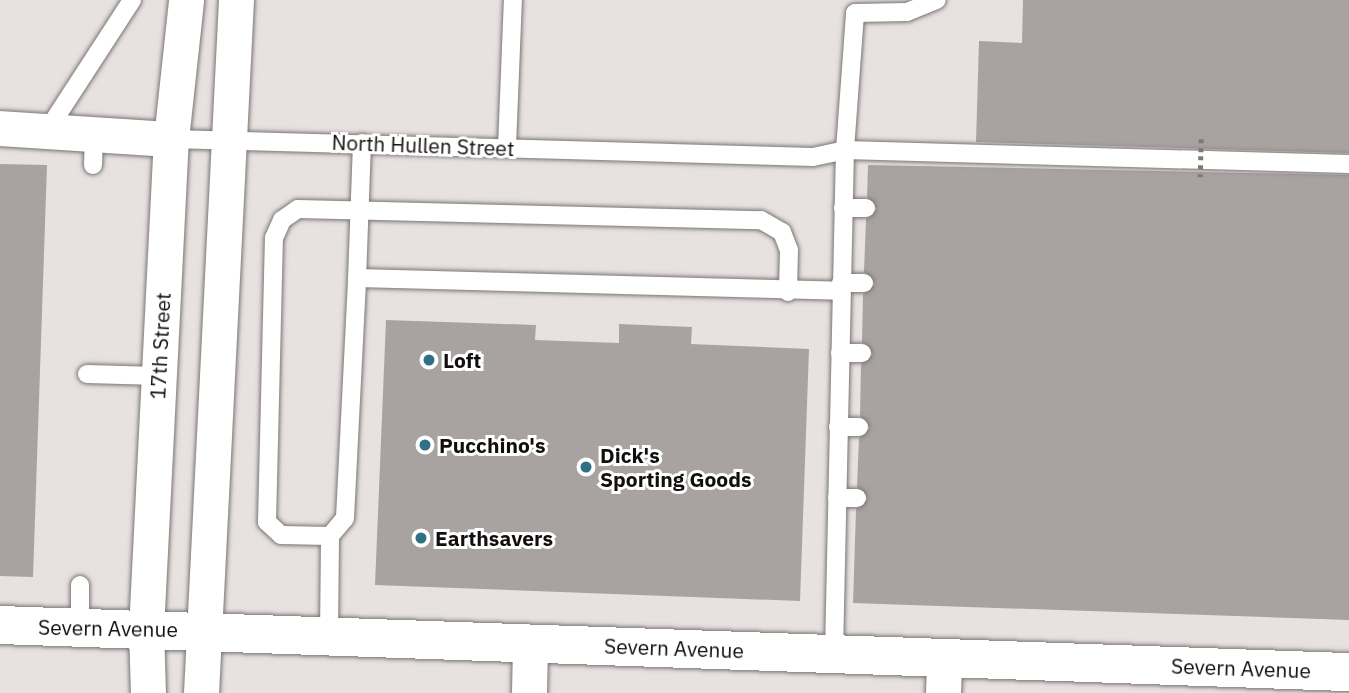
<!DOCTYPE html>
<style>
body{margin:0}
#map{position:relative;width:1349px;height:693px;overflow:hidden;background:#e7e2e0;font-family:"IBM Plex Sans",sans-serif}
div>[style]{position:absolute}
.building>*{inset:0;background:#a8a3a1}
.roads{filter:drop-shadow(0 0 2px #7a7574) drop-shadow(0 0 2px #7a7574)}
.service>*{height:18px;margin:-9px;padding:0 9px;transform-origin:9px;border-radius:9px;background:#fff}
.minor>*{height:35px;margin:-17.5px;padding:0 17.5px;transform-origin:17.5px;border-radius:17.5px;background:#fff}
.tertiary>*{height:38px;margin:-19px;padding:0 19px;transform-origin:19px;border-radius:19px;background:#fff}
.path-bridge>*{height:4.5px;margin-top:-2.25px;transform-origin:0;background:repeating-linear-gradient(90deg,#7b7877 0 3.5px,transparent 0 8.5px)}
.dots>*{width:19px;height:19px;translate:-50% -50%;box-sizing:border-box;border:4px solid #fff;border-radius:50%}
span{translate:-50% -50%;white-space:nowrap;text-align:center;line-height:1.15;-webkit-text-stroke:6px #fff;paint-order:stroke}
.street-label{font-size:21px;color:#100f0e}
.poi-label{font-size:21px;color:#100f0e;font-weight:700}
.left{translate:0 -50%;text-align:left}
</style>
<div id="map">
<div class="building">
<i style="clip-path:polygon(1023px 0,1349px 0,1349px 153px,976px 142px,979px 41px,1022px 43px)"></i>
<i style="clip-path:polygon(0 164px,47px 165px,33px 577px,0 576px)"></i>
<i style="clip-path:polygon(868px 165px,1349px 175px,1349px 620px,853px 603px,856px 509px,868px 499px,857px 487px,859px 438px,870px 428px,860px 416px,861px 364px,873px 354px,862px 342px,863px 294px,875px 284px,864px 272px,866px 219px,877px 209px,867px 197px)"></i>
<i style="clip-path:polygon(386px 320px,536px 325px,535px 340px,619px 343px,619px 324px,692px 327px,691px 344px,809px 349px,800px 601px,375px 585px)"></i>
</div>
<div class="roads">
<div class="service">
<i style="left:47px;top:131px;width:156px;rotate:-57deg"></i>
<i style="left:171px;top:139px;width:642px;rotate:1.61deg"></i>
<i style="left:813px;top:157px;width:33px;rotate:-12deg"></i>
<i style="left:845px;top:150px;width:504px;rotate:1.59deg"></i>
<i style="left:362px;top:143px;width:135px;rotate:92.1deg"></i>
<i style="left:357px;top:278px;width:484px;rotate:1.5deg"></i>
<i style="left:507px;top:147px;width:147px;rotate:-87.7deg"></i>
<i style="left:93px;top:165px;width:31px;rotate:-88deg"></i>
<i style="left:843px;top:208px;width:23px"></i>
<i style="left:841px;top:283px;width:23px"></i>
<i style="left:840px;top:353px;width:22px"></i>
<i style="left:87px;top:374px;width:72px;rotate:1.6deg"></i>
<i style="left:838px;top:427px;width:21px"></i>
<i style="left:837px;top:498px;width:20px"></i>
<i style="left:330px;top:536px;width:49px;rotate:-178.8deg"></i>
<i style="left:281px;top:535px;width:19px;rotate:-137deg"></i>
<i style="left:267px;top:522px;width:284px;rotate:-88.6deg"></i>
<i style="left:274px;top:238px;width:20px;rotate:-66deg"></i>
<i style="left:282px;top:220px;width:19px;rotate:-35deg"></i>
<i style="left:298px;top:209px;width:463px;rotate:1.4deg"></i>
<i style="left:761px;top:220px;width:24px;rotate:30deg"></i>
<i style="left:782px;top:232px;width:19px;rotate:69deg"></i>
<i style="left:789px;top:250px;width:42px;rotate:91.4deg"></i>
<i style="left:80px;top:628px;width:43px;rotate:-90deg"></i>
<i style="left:329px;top:635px;width:99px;rotate:-89.4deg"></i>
<i style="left:330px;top:536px;width:23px;rotate:-50deg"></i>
<i style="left:345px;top:518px;width:240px;rotate:-87.1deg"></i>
<i style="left:834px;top:653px;width:503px;rotate:-88.75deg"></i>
<i style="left:845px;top:150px;width:137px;rotate:-85.8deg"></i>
<i style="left:855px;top:13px;width:52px;rotate:-1.1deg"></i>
<i style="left:907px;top:12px;width:32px;rotate:-22deg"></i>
</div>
<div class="minor">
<i style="left:0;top:128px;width:171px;rotate:3.7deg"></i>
<i style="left:148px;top:693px;width:63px;rotate:-91.8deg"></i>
<i style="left:146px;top:630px;width:492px;rotate:-87.1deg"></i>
<i style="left:171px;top:139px;width:140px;rotate:-83.8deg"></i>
<i style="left:201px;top:693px;width:694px;rotate:-87.11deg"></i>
<i style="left:529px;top:693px;width:49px;rotate:-88.8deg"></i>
<i style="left:943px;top:693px;width:35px;rotate:-88deg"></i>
</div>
<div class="tertiary">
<i style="left:0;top:625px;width:1350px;rotate:2deg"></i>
</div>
</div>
<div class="path-bridge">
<i style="left:1200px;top:177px;width:40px;rotate:-88.6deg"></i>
</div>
<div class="dots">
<i style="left:429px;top:360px;background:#307084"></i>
<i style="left:425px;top:445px;background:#307084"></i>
<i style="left:586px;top:467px;background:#307084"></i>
<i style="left:421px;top:538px;background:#307084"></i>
</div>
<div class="street-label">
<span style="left:423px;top:145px;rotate:2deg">North Hullen Street</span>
<span style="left:160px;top:346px;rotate:-87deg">17th Street</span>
<span style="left:108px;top:628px;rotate:1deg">Severn Avenue</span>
<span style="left:674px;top:648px;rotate:2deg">Severn Avenue</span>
<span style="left:1241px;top:668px;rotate:2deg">Severn Avenue</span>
</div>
<div class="poi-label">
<span class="left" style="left:443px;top:360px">Loft</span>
<span class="left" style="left:439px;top:445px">Pucchino's</span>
<span class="left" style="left:600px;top:467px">Dick's<br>Sporting Goods</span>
<span class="left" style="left:435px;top:538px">Earthsavers</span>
</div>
</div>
